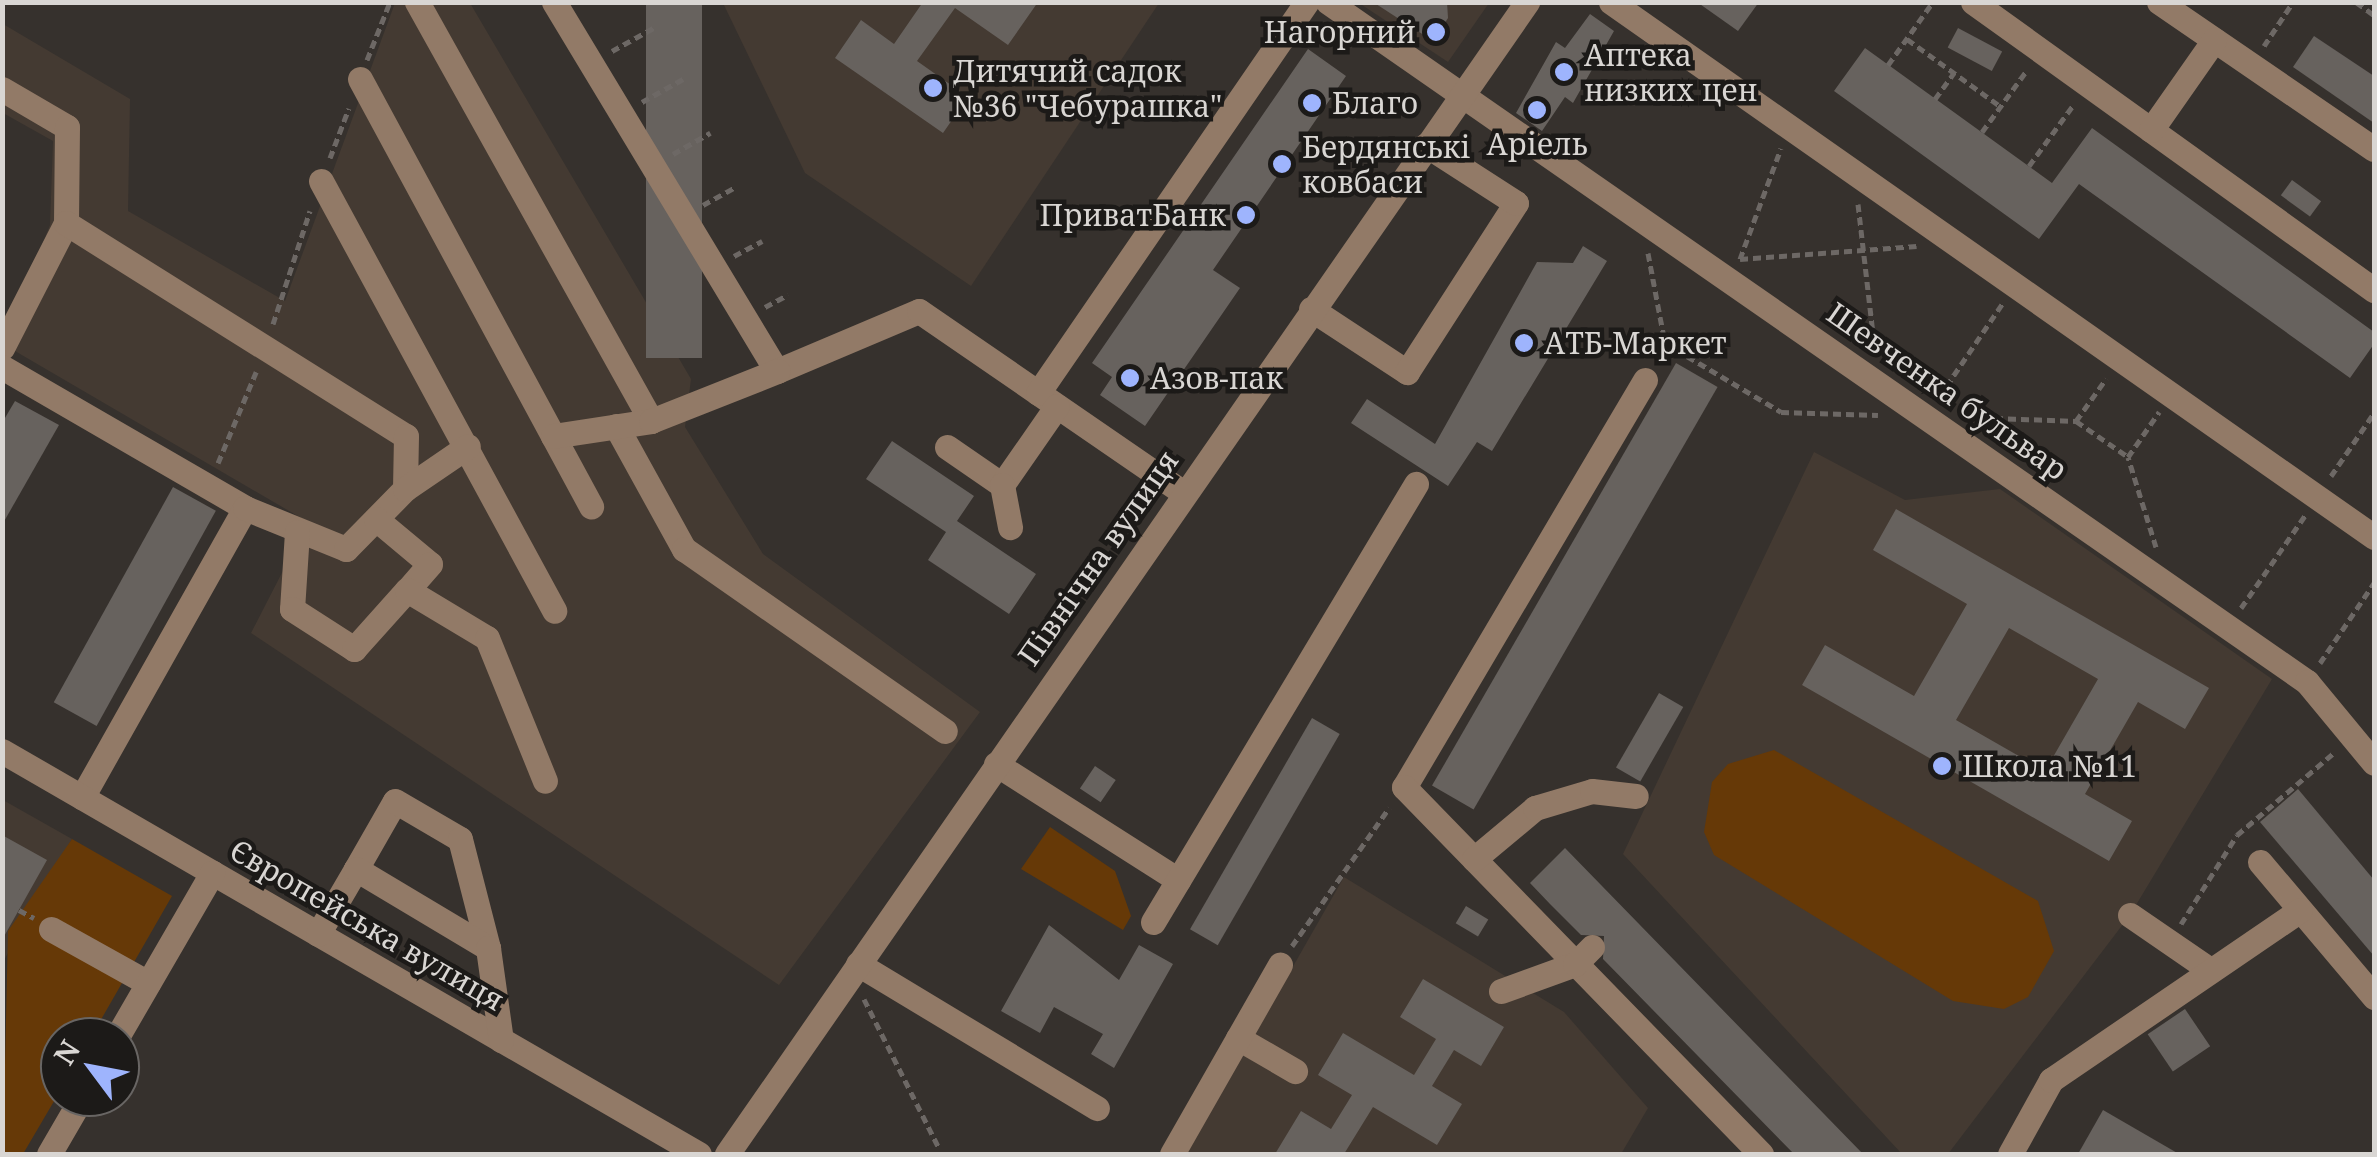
<!DOCTYPE html>
<meta charset="utf-8">
<style>
body{margin:0}
#map{position:relative;width:2377px;height:1157px;overflow:hidden;background:#36312d;font-family:"Noto Serif",serif}
div>[style]{position:absolute}
.built>*{inset:0;background:#443a32}
.green>*{inset:0;background:#663907}
.building>*{inset:0;background:#67625e;transform-origin:0 0}
.path>*{height:5px;margin-top:-2.5px;transform-origin:0;background:repeating-linear-gradient(90deg,#6d6865 0 8px,transparent 0 13px)}
.minor>*{height:25px;margin:-12.5px;padding:0 12.5px;transform-origin:12.5px;border-radius:12.5px;background:#927a67}
.dots>*{width:28px;height:28px;translate:-50% -50%;box-sizing:border-box;border:5px solid #1c1a18;border-radius:50%}
span{translate:-50% -50%;white-space:nowrap;text-align:center;line-height:1.15;-webkit-text-stroke:9px #1c1a18;paint-order:stroke}
.poi-label{font-size:30px;color:#d9d6d3}
.right{translate:-100% -50%;text-align:right}
.left{translate:0 -50%;text-align:left}
.street-label{font-size:30px;color:#d9d6d3}
.frame{position:absolute;inset:0;border:5px solid #d9d6d3;pointer-events:none}
.north{position:absolute;left:40px;top:1017px;width:100px;height:100px;box-sizing:border-box;background:#1c1a18;border:2px solid #686563;border-radius:50%;rotate:302deg;font-size:28px;font-weight:700;line-height:40px;text-align:center;color:#d9d6d3}
.north::after{content:'';display:block;margin:auto;width:35px;height:45px;background:#9eb4fd;clip-path:polygon(50% 0,100% 100%,50% 72%,0 100%)}
</style>
<div id="map">
<div class="built">
<i style="clip-path:polygon(395px 3px,470px 3px,691px 379px,685px 427px,763px 554px,980px 712px,779px 985px,251px 633px,308px 522px,3px 344px,50px 225px,53px 141px,3px 113px,3px 24px,130px 99px,128px 211px,285px 301px)"></i>
<i style="clip-path:polygon(723px 3px,1159px 3px,971px 286px,805px 173px)"></i>
<i style="clip-path:polygon(1359px 3px,1489px 3px,1448px 62px)"></i>
<i style="clip-path:polygon(1814px 452px,1905px 500px,2000px 489px,2272px 679px,2130px 915px,1948px 1154px,1902px 1154px,1623px 854px)"></i>
<i style="clip-path:polygon(3px 800px,72px 839px,3px 962px)"></i>
<i style="clip-path:polygon(1344px 877px,1564px 1012px,1648px 1108px,1621px 1154px,1186px 1154px)"></i>
</div>
<div class="green">
<i style="clip-path:polygon(1774px 750px,2038px 901px,2054px 951px,2028px 997px,2004px 1009px,1953px 1001px,1714px 855px,1704px 832px,1712px 782px,1728px 764px)"></i>
<i style="clip-path:polygon(1050px 827px,1115px 871px,1131px 916px,1123px 930px,1021px 869px)"></i>
<i style="clip-path:polygon(72px 839px,172px 896px,91px 1037px,60px 1037px,60px 1091px,23px 1154px,3px 1154px,8px 931px)"></i>
</div>
<div class="building">
<i style="left:646px;top:2px;width:56px;height:356px"></i>
<i style="clip-path:polygon(923px 2px,1038px 2px,1008px 45px,955px 8px,917px 61px,968px 97px,943px 133px,835px 58px,861px 20px,894px 44px)"></i>
<i style="clip-path:polygon(1373px 2px,1447px 2px,1448px 18px,1433px 41px)"></i>
<i style="clip-path:polygon(1697px 2px,1759px 2px,1738px 31px)"></i>
<i style="clip-path:polygon(1590px 14px,1614px 31px,1573px 103px,1565px 97px,1542px 131px,1516px 113px,1556px 42px,1565px 48px)"></i>
<i style="left:1958px;top:28px;width:50px;height:22px;rotate:28deg"></i>
<i style="clip-path:polygon(2314px 36px,2374px 76px,2374px 123px,2293px 67px)"></i>
<i style="clip-path:polygon(1865px 48px,2052px 183px,2092px 128px,2374px 332px,2374px 344px,2350px 378px,2079px 184px,2039px 239px,1834px 91px)"></i>
<i style="clip-path:polygon(1308px 49px,1346px 76px,1213px 270px,1240px 288px,1145px 426px,1100px 395px,1112px 377px,1092px 363px)"></i>
<i style="left:2292px;top:180px;width:36px;height:19px;rotate:36deg"></i>
<i style="clip-path:polygon(1583px 246px,1607px 261px,1492px 451px,1477px 442px,1448px 486px,1351px 423px,1367px 399px,1435px 444px,1537px 262px,1573px 263px)"></i>
<i style="left:1676px;top:363px;width:48px;height:488px;rotate:30deg"></i>
<i style="clip-path:polygon(15px 401px,59px 425px,2px 525px,2px 423px)"></i>
<i style="clip-path:polygon(892px 441px,974px 496px,957px 521px,1036px 574px,1009px 614px,928px 560px,946px 532px,866px 479px)"></i>
<i style="left:173px;top:487px;width:49px;height:246px;rotate:29deg"></i>
<i style="clip-path:polygon(evenodd,1896px 509px,2209px 688px,2185px 729px,2138px 702px,2085px 794px,2132px 821px,2109px 861px,1802px 685px,1825px 645px,1914px 696px,1967px 604px,1873px 550px,1896px 509px,2009px 628px,2098px 679px,2045px 771px,1956px 720px,2009px 628px)"></i>
<i style="left:1659px;top:693px;width:28px;height:86px;rotate:30deg"></i>
<i style="left:1312px;top:718px;width:32px;height:244px;rotate:30deg"></i>
<i style="left:1095px;top:766px;width:25px;height:27px;rotate:34deg"></i>
<i style="clip-path:polygon(2298px 789px,2374px 880px,2374px 956px,2260px 822px)"></i>
<i style="clip-path:polygon(2px 835px,47px 860px,2px 940px)"></i>
<i style="clip-path:polygon(1565px 848px,1863px 1154px,1794px 1154px,1603px 959px,1604px 936px,1581px 935px,1550px 904px,1530px 883px)"></i>
<i style="left:1466px;top:906px;width:26px;height:20px;rotate:31deg"></i>
<i style="clip-path:polygon(1049px 925px,1119px 980px,1139px 945px,1173px 964px,1114px 1068px,1091px 1054px,1103px 1034px,1054px 1007px,1040px 1033px,1001px 1011px)"></i>
<i style="clip-path:polygon(1423px 979px,1504px 1027px,1481px 1066px,1454px 1050px,1432px 1086px,1462px 1104px,1437px 1145px,1373px 1107px,1344px 1154px,1275px 1154px,1301px 1111px,1331px 1129px,1352px 1095px,1318px 1075px,1343px 1033px,1414px 1075px,1436px 1039px,1400px 1017px)"></i>
<i style="left:2185px;top:1009px;width:45px;height:45px;rotate:56deg"></i>
<i style="clip-path:polygon(2103px 1110px,2179px 1154px,2078px 1154px)"></i>
</div>
<div class="path">
<i style="left:2356px;top:2px;width:22px;rotate:36deg"></i>
<i style="left:1907px;top:39px;width:115px;rotate:35.8deg"></i>
<i style="left:2264px;top:46px;width:53px;rotate:-56.6deg"></i>
<i style="left:612px;top:51px;width:51px;rotate:-29.1deg"></i>
<i style="left:367px;top:60px;width:62px;rotate:-68.4deg"></i>
<i style="left:1888px;top:65px;width:77px;rotate:-54.5deg"></i>
<i style="left:1935px;top:99px;width:32px;rotate:-54deg"></i>
<i style="left:642px;top:102px;width:47px;rotate:-29.3deg"></i>
<i style="left:1982px;top:132px;width:77px;rotate:-54deg"></i>
<i style="left:673px;top:154px;width:43px;rotate:-29.6deg"></i>
<i style="left:330px;top:158px;width:53px;rotate:-69.2deg"></i>
<i style="left:2029px;top:166px;width:77px;rotate:-54deg"></i>
<i style="left:1858px;top:204px;width:149px;rotate:83.4deg"></i>
<i style="left:703px;top:205px;width:38px;rotate:-29deg"></i>
<i style="left:1648px;top:253px;width:92px;rotate:79.3deg"></i>
<i style="left:1665px;top:343px;width:17px;rotate:118deg"></i>
<i style="left:734px;top:256px;width:32px;rotate:-28deg"></i>
<i style="left:1740px;top:259px;width:177px;rotate:-4.2deg"></i>
<i style="left:1740px;top:259px;width:118px;rotate:-69.7deg"></i>
<i style="left:765px;top:307px;width:26px;rotate:-28deg"></i>
<i style="left:273px;top:324px;width:119px;rotate:-71.9deg"></i>
<i style="left:1665px;top:343px;width:135px;rotate:30.7deg"></i>
<i style="left:1781px;top:412px;width:97px;rotate:1.8deg"></i>
<i style="left:1939px;top:397px;width:114px;rotate:-55.8deg"></i>
<i style="left:1969px;top:417px;width:107px;rotate:2.1deg"></i>
<i style="left:2076px;top:421px;width:52px;rotate:-54.5deg"></i>
<i style="left:2076px;top:421px;width:62px;rotate:34.5deg"></i>
<i style="left:218px;top:463px;width:99px;rotate:-67.3deg"></i>
<i style="left:2331px;top:476px;width:76px;rotate:-55.7deg"></i>
<i style="left:2156px;top:547px;width:94px;rotate:-107.3deg"></i>
<i style="left:2128px;top:457px;width:55px;rotate:-55.4deg"></i>
<i style="left:2241px;top:608px;width:114px;rotate:-55.3deg"></i>
<i style="left:2320px;top:663px;width:97px;rotate:-56deg"></i>
<i style="left:19px;top:910px;width:17px;rotate:28deg"></i>
<i style="left:2181px;top:924px;width:105px;rotate:-57.8deg"></i>
<i style="left:2237px;top:835px;width:128px;rotate:-40.3deg"></i>
<i style="left:1292px;top:946px;width:169px;rotate:-54.9deg"></i>
<i style="left:864px;top:999px;width:167px;rotate:63.3deg"></i>
</div>
<div class="minor">
<i style="left:417px;top:2px;width:480px;rotate:60.8deg"></i>
<i style="left:554px;top:2px;width:431px;rotate:58.9deg"></i>
<i style="left:777px;top:371px;width:154px;rotate:-22.9deg"></i>
<i style="left:919px;top:311px;width:319px;rotate:34.5deg"></i>
<i style="left:1328px;top:2px;width:1192px;rotate:34.78deg"></i>
<i style="left:2307px;top:682px;width:105px;rotate:50.4deg"></i>
<i style="left:1611px;top:2px;width:932px;rotate:35.04deg"></i>
<i style="left:1973px;top:2px;width:494px;rotate:35.7deg"></i>
<i style="left:2159px;top:2px;width:260px;rotate:34.4deg"></i>
<i style="left:360px;top:79px;width:486px;rotate:61.6deg"></i>
<i style="left:2px;top:89px;width:75px;rotate:30.3deg"></i>
<i style="left:67px;top:127px;width:96px;rotate:90.6deg"></i>
<i style="left:66px;top:223px;width:140px;rotate:117.1deg"></i>
<i style="left:2151px;top:130px;width:110px;rotate:-55deg"></i>
<i style="left:321px;top:181px;width:489px;rotate:61.5deg"></i>
<i style="left:66px;top:223px;width:401px;rotate:32.1deg"></i>
<i style="left:406px;top:436px;width:53px;rotate:91.1deg"></i>
<i style="left:1311px;top:309px;width:115px;rotate:33.3deg"></i>
<i style="left:1407px;top:372px;width:201px;rotate:-57.2deg"></i>
<i style="left:1516px;top:203px;width:107px;rotate:-147.2deg"></i>
<i style="left:2px;top:367px;width:281px;rotate:30.1deg"></i>
<i style="left:245px;top:508px;width:332px;rotate:119.4deg"></i>
<i style="left:1645px;top:380px;width:473px;rotate:120.6deg"></i>
<i style="left:1404px;top:787px;width:512px;rotate:45.79deg"></i>
<i style="left:1038px;top:393px;width:475px;rotate:-55.5deg"></i>
<i style="left:616px;top:426px;width:141px;rotate:61.1deg"></i>
<i style="left:684px;top:549px;width:318px;rotate:34.9deg"></i>
<i style="left:553px;top:436px;width:99px;rotate:-8.7deg"></i>
<i style="left:651px;top:421px;width:136px;rotate:-21.6deg"></i>
<i style="left:947px;top:447px;width:67px;rotate:34.6deg"></i>
<i style="left:1002px;top:485px;width:96px;rotate:-55.2deg"></i>
<i style="left:1002px;top:485px;width:43px;rotate:79.2deg"></i>
<i style="left:245px;top:508px;width:109px;rotate:22.1deg"></i>
<i style="left:346px;top:549px;width:84px;rotate:-45.5deg"></i>
<i style="left:405px;top:489px;width:76px;rotate:-34.3deg"></i>
<i style="left:376px;top:519px;width:70px;rotate:39.8deg"></i>
<i style="left:430px;top:564px;width:35px;rotate:131deg"></i>
<i style="left:297px;top:532px;width:77px;rotate:93.7deg"></i>
<i style="left:292px;top:609px;width:74px;rotate:32.8deg"></i>
<i style="left:354px;top:649px;width:79px;rotate:-48.1deg"></i>
<i style="left:407px;top:590px;width:93px;rotate:31deg"></i>
<i style="left:487px;top:638px;width:154px;rotate:67.9deg"></i>
<i style="left:2px;top:751px;width:805px;rotate:30.04deg"></i>
<i style="left:996px;top:764px;width:216px;rotate:32.5deg"></i>
<i style="left:1474px;top:859px;width:80px;rotate:-39.9deg"></i>
<i style="left:1535px;top:808px;width:59px;rotate:-16.6deg"></i>
<i style="left:1592px;top:791px;width:44px;rotate:6.5deg"></i>
<i style="left:2260px;top:862px;width:177px;rotate:49.8deg"></i>
<i style="left:356px;top:869px;width:78px;rotate:-60.2deg"></i>
<i style="left:395px;top:801px;width:75px;rotate:30.3deg"></i>
<i style="left:460px;top:839px;width:113px;rotate:75.6deg"></i>
<i style="left:2130px;top:915px;width:93px;rotate:34.5deg"></i>
<i style="left:1153px;top:922px;width:511px;rotate:-59.02deg"></i>
<i style="left:51px;top:929px;width:111px;rotate:29.1deg"></i>
<i style="left:318px;top:934px;width:75px;rotate:-59.7deg"></i>
<i style="left:356px;top:869px;width:154px;rotate:30.9deg"></i>
<i style="left:488px;top:948px;width:93px;rotate:82deg"></i>
<i style="left:858px;top:964px;width:279px;rotate:31.1deg"></i>
<i style="left:1501px;top:991px;width:79px;rotate:-20deg"></i>
<i style="left:1575px;top:964px;width:24px;rotate:-45deg"></i>
<i style="left:117px;top:1037px;width:190px;rotate:-59.9deg"></i>
<i style="left:1238px;top:1038px;width:66px;rotate:30.1deg"></i>
<i style="left:49px;top:1154px;width:66px;rotate:-59.9deg"></i>
<i style="left:727px;top:1154px;width:1403px;rotate:-55.22deg"></i>
<i style="left:1172px;top:1154px;width:218px;rotate:-60.3deg"></i>
<i style="left:2010px;top:1154px;width:85px;rotate:-61deg"></i>
<i style="left:2051px;top:1080px;width:301px;rotate:-34.3deg"></i>
</div>
<div class="dots">
<i style="left:1436px;top:32px;background:#9eb4fd"></i>
<i style="left:1564px;top:72px;background:#9eb4fd"></i>
<i style="left:933px;top:88px;background:#9eb4fd"></i>
<i style="left:1312px;top:103px;background:#9eb4fd"></i>
<i style="left:1537px;top:110px;background:#9eb4fd"></i>
<i style="left:1282px;top:164px;background:#9eb4fd"></i>
<i style="left:1246px;top:215px;background:#9eb4fd"></i>
<i style="left:1524px;top:343px;background:#9eb4fd"></i>
<i style="left:1130px;top:378px;background:#9eb4fd"></i>
<i style="left:1942px;top:766px;background:#9eb4fd"></i>
</div>
<div class="poi-label">
<span class="right" style="left:1416px;top:32px">Нагорний</span>
<span class="left" style="left:1584px;top:72px">Аптека<br>низких цен</span>
<span class="left" style="left:953px;top:88px">Дитячий садок<br>№36 "Чебурашка"</span>
<span class="left" style="left:1332px;top:103px">Благо</span>
<span style="left:1537px;top:144px">Аріель</span>
<span class="left" style="left:1302px;top:164px">Бердянські<br>ковбаси</span>
<span class="right" style="left:1226px;top:215px">ПриватБанк</span>
<span class="left" style="left:1544px;top:343px">АТБ-Маркет</span>
<span class="left" style="left:1150px;top:378px">Азов-пак</span>
<span class="left" style="left:1962px;top:766px">Школа №11</span>
</div>
<div class="street-label">
<span style="left:1947px;top:391px;rotate:35deg">Шевченка бульвар</span>
<span style="left:1098px;top:558px;rotate:-55deg">Північна вулиця</span>
<span style="left:367px;top:925px;rotate:30deg">Європейська вулиця</span>
</div>
<div class="frame"></div>
<div class="north">N</div>
</div>
